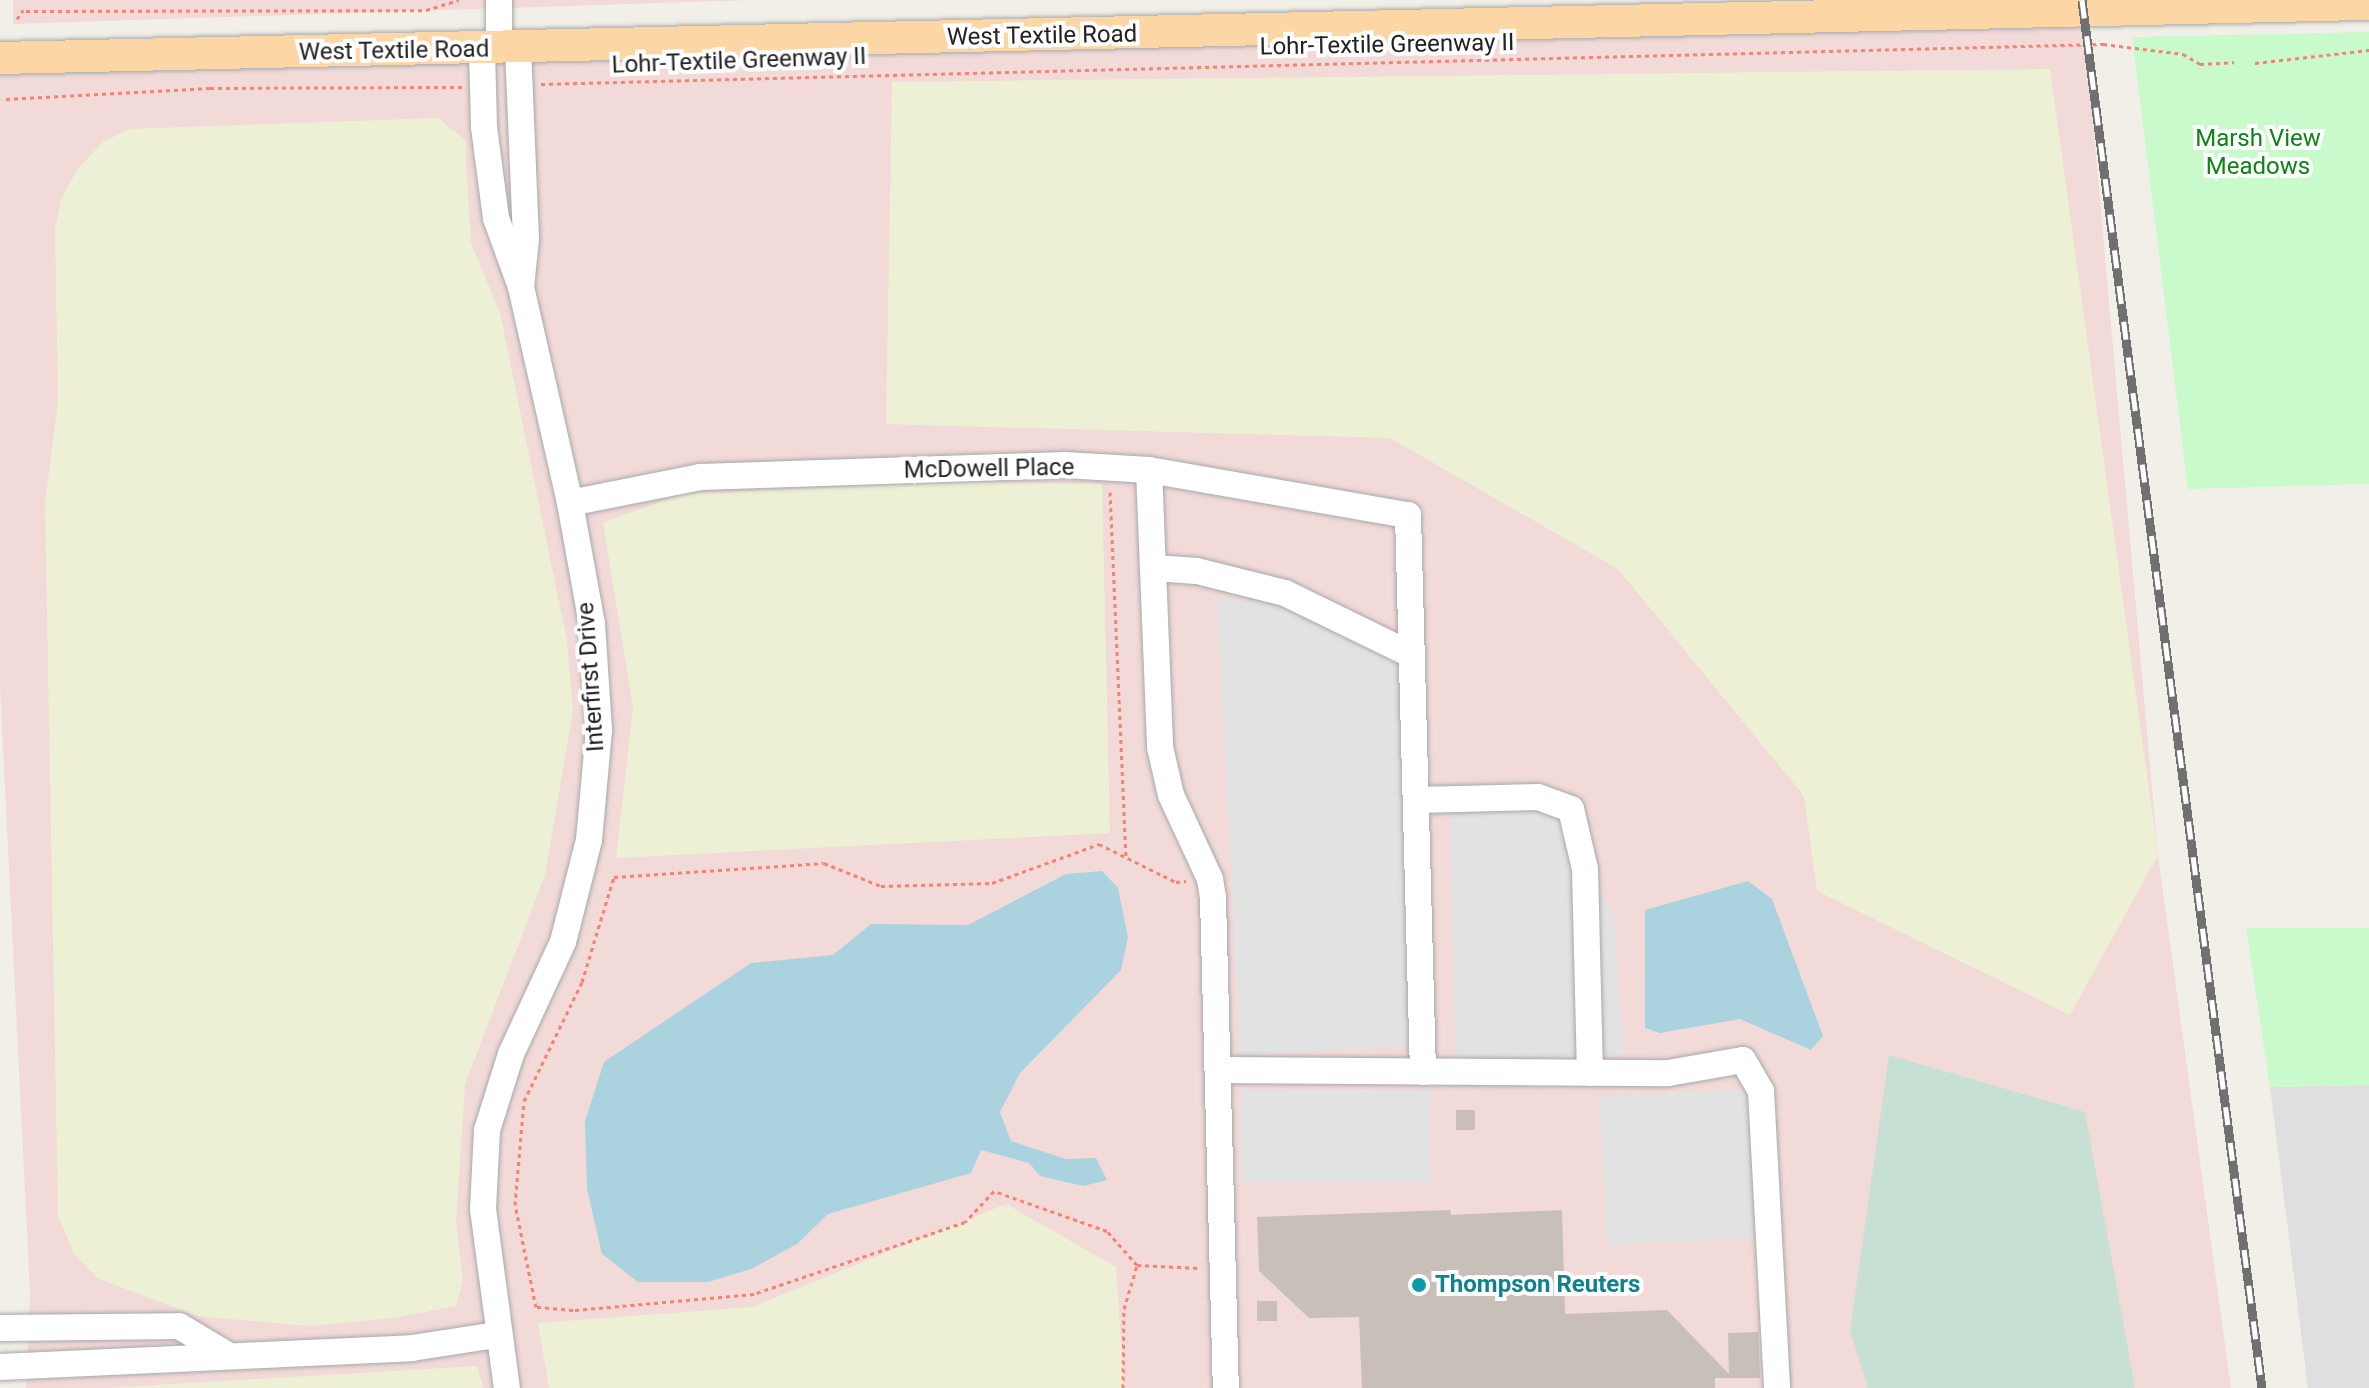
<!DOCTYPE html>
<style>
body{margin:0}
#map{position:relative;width:2369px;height:1388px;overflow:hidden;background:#f2efe9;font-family:Roboto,sans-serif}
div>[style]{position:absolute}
.residential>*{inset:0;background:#e0dfdf}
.commercial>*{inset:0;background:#f2dad9}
.farmland>*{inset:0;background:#eef0d5}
.wetland>*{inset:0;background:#c6e0d4}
.park>*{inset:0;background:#c8facc}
.parking>*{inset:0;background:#e2e2e2;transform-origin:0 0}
.water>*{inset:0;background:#aad3df}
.building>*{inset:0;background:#c7bfb8;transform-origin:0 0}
.path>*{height:3px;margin-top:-1.5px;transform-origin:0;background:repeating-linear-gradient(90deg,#fa8072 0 4px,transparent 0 8px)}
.roads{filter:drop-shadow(0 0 2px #a9a9a9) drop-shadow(0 0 2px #a9a9a9)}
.minor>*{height:26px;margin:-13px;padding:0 13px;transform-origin:13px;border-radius:13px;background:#fff}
.major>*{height:32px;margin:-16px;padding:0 16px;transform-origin:16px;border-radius:16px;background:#fcd6a4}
.rail>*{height:9px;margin-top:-4.5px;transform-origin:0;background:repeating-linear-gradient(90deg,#fff 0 18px,#707070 0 36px);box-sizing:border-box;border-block:2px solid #707070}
.dots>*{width:22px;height:22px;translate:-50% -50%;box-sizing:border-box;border:4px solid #fff;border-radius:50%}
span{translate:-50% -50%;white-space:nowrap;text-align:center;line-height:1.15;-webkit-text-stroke:8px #fff;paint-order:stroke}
.street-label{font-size:24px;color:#222}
.park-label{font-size:24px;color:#0c8416}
.culture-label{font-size:24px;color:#0d838f;font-weight:700}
.left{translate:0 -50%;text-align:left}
</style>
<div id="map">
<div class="residential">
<i style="clip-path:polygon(2369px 1085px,2369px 1388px,2308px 1388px,2270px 1087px)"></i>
</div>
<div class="commercial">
<i style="clip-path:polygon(13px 0,750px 0,13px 24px)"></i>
<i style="clip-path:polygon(2083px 9px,2158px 855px,2231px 1388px,26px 1388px,30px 1294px,0 686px,0 59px)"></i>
</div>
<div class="farmland">
<i style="clip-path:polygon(2050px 69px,2158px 855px,2070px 1015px,1817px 891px,1804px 796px,1618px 569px,1390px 438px,886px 424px,892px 82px)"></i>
<i style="clip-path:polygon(438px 118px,465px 140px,471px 243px,500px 313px,567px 641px,573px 711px,545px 875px,465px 1084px,456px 1223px,463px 1280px,456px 1306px,395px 1318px,309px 1326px,197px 1316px,97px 1278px,74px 1254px,58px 1216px,45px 503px,58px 401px,55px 229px,61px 199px,79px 167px,103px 142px,129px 129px)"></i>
<i style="clip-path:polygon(960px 482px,1102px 484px,1110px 833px,616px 858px,633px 708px,603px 522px,684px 494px)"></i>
<i style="clip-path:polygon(1006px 1204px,1116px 1267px,1124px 1388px,549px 1388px,538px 1323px,752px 1307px)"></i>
<i style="clip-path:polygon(477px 1366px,483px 1388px,105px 1388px)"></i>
</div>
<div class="wetland">
<i style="clip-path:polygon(1889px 1055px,2085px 1112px,2135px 1388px,1868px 1388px,1850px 1331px)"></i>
</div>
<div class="park">
<i style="clip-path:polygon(2369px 32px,2369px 484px,2188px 489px,2132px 37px)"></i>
<i style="clip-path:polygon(2246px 928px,2369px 928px,2369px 1085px,2270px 1087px)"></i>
</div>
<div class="parking">
<i style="clip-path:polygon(1217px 597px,1263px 603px,1316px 620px,1399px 665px,1410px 1046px,1240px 1055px)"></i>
<i style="clip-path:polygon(1578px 804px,1597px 885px,1614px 914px,1623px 1055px,1472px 1071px,1455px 1060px,1450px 809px)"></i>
<i style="left:1430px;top:1089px;width:93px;height:190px;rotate:90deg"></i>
<i style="left:1747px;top:1089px;width:149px;height:148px;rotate:87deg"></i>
</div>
<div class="water">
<i style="clip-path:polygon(1102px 871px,1118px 888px,1128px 937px,1121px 970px,1020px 1073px,1000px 1112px,1011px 1141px,1066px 1159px,1096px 1158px,1107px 1180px,1083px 1186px,1040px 1176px,1029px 1163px,981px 1150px,971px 1173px,828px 1214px,797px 1244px,751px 1269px,708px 1282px,638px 1282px,602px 1254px,587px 1189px,585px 1121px,604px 1062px,751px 963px,833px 955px,871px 924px,968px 925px,1066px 874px)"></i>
<i style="clip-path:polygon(1748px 881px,1772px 899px,1823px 1036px,1811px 1050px,1740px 1019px,1660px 1033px,1645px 1028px,1645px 910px)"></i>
</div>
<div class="building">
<i style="left:1456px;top:1110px;width:19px;height:20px"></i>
<i style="clip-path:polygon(1450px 1210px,1451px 1215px,1562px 1210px,1565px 1314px,1667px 1310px,1729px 1374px,1728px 1333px,1758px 1332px,1760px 1378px,1715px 1378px,1715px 1388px,1362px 1388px,1359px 1317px,1309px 1318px,1259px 1271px,1257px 1217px)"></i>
<i style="left:1257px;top:1301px;width:20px;height:20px"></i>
</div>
<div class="path">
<i style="left:26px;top:11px;width:400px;rotate:-0.1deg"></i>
<i style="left:426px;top:10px;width:34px;rotate:-17deg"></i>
<i style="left:17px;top:19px;width:11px;rotate:-56deg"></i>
<i style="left:2255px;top:63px;width:115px;rotate:-6.5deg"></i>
<i style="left:541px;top:84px;width:1563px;rotate:-1.47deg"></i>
<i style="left:2103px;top:44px;width:81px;rotate:7.1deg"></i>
<i style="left:2183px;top:54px;width:20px;rotate:30deg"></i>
<i style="left:2200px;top:64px;width:34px;rotate:-3deg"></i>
<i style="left:6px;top:99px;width:204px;rotate:-3.1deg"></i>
<i style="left:210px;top:88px;width:252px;rotate:-0.2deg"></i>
<i style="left:1110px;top:492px;width:366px;rotate:87.5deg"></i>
<i style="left:1137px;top:1265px;width:45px;rotate:-131.4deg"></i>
<i style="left:1107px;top:1231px;width:120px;rotate:-160.5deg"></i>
<i style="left:994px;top:1191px;width:42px;rotate:133.1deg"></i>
<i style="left:965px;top:1222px;width:223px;rotate:161.2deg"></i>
<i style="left:754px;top:1294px;width:182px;rotate:174.9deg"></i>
<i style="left:573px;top:1310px;width:37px;rotate:-175deg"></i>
<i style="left:536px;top:1307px;width:104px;rotate:-101.6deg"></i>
<i style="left:515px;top:1205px;width:104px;rotate:-85.1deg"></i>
<i style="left:524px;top:1101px;width:132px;rotate:-64deg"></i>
<i style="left:582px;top:982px;width:110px;rotate:-73.1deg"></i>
<i style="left:614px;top:877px;width:210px;rotate:-3.8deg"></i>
<i style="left:824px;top:863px;width:61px;rotate:22deg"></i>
<i style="left:881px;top:886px;width:111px;rotate:-1.5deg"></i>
<i style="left:992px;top:883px;width:114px;rotate:-20deg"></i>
<i style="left:1099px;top:844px;width:86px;rotate:26.3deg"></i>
<i style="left:1176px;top:882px;width:10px;rotate:-6deg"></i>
<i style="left:1123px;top:1388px;width:79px;rotate:-89.3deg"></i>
<i style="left:1124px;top:1309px;width:46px;rotate:-73.5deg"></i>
<i style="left:1137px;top:1265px;width:63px;rotate:2.7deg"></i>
</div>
<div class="roads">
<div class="minor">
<i style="left:499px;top:0;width:49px;rotate:90deg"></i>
<i style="left:518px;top:48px;width:191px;rotate:87.6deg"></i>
<i style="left:526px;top:239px;width:48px;rotate:95.9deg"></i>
<i style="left:482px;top:50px;width:77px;rotate:88.5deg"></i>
<i style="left:484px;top:127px;width:92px;rotate:82.5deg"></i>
<i style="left:496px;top:218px;width:73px;rotate:70.1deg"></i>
<i style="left:521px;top:287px;width:221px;rotate:77.2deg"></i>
<i style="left:570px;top:503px;width:123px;rotate:79.7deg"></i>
<i style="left:592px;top:624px;width:106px;rotate:86.2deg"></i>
<i style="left:599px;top:730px;width:110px;rotate:95.2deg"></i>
<i style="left:589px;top:840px;width:105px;rotate:104.3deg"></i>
<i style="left:563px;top:942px;width:123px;rotate:114.9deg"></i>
<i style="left:511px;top:1054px;width:80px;rotate:107.5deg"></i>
<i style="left:487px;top:1130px;width:79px;rotate:92.9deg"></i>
<i style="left:483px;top:1209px;width:181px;rotate:82.4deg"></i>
<i style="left:1149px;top:470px;width:277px;rotate:87.7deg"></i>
<i style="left:1160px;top:747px;width:49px;rotate:77.1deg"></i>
<i style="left:1171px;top:795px;width:93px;rotate:65.1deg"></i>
<i style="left:1210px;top:879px;width:19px;rotate:81deg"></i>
<i style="left:1213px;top:898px;width:490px;rotate:88.5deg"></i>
<i style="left:570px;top:503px;width:133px;rotate:-11.3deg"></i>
<i style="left:700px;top:477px;width:365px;rotate:-1.9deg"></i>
<i style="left:1065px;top:465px;width:84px;rotate:3.4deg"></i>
<i style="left:1149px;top:470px;width:263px;rotate:9.9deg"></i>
<i style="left:1408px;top:515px;width:557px;rotate:88.46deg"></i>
<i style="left:1154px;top:568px;width:43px;rotate:4deg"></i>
<i style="left:1197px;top:571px;width:91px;rotate:14deg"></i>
<i style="left:1285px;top:593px;width:141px;rotate:26deg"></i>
<i style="left:1417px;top:800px;width:121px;rotate:-1.4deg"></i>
<i style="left:1538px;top:797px;width:35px;rotate:20deg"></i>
<i style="left:1571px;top:809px;width:62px;rotate:76.9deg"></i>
<i style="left:1585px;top:869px;width:204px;rotate:88.6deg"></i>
<i style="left:1218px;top:1070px;width:450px;rotate:0.4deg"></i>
<i style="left:1668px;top:1073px;width:76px;rotate:-9.8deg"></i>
<i style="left:1743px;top:1060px;width:36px;rotate:60deg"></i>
<i style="left:1761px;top:1091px;width:297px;rotate:86.9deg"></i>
<i style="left:0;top:1328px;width:179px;rotate:-0.6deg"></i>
<i style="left:179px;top:1326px;width:55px;rotate:30.8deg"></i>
<i style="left:0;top:1367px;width:412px;rotate:-2.6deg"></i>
<i style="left:412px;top:1348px;width:85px;rotate:-8.8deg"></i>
</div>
<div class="major">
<i style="left:0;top:58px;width:2370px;rotate:-1.31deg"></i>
</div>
</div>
<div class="rail">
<i style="left:2082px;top:0;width:1400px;rotate:82.61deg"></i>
</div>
<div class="dots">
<i style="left:1419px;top:1285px;background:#0f9aa8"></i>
</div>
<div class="street-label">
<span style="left:1042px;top:36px;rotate:-1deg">West Textile Road</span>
<span style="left:1387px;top:45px;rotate:-1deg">Lohr-Textile Greenway II</span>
<span style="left:394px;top:51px;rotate:-1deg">West Textile Road</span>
<span style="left:739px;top:61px;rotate:-2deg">Lohr-Textile Greenway II</span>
<span style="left:989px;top:469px;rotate:-1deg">McDowell Place</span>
<span style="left:591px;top:677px;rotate:-94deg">Interfirst Drive</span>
</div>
<div class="park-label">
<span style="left:2258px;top:153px">Marsh View<br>Meadows</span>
</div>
<div class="culture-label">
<span class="left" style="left:1435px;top:1285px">Thompson Reuters</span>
</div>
</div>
